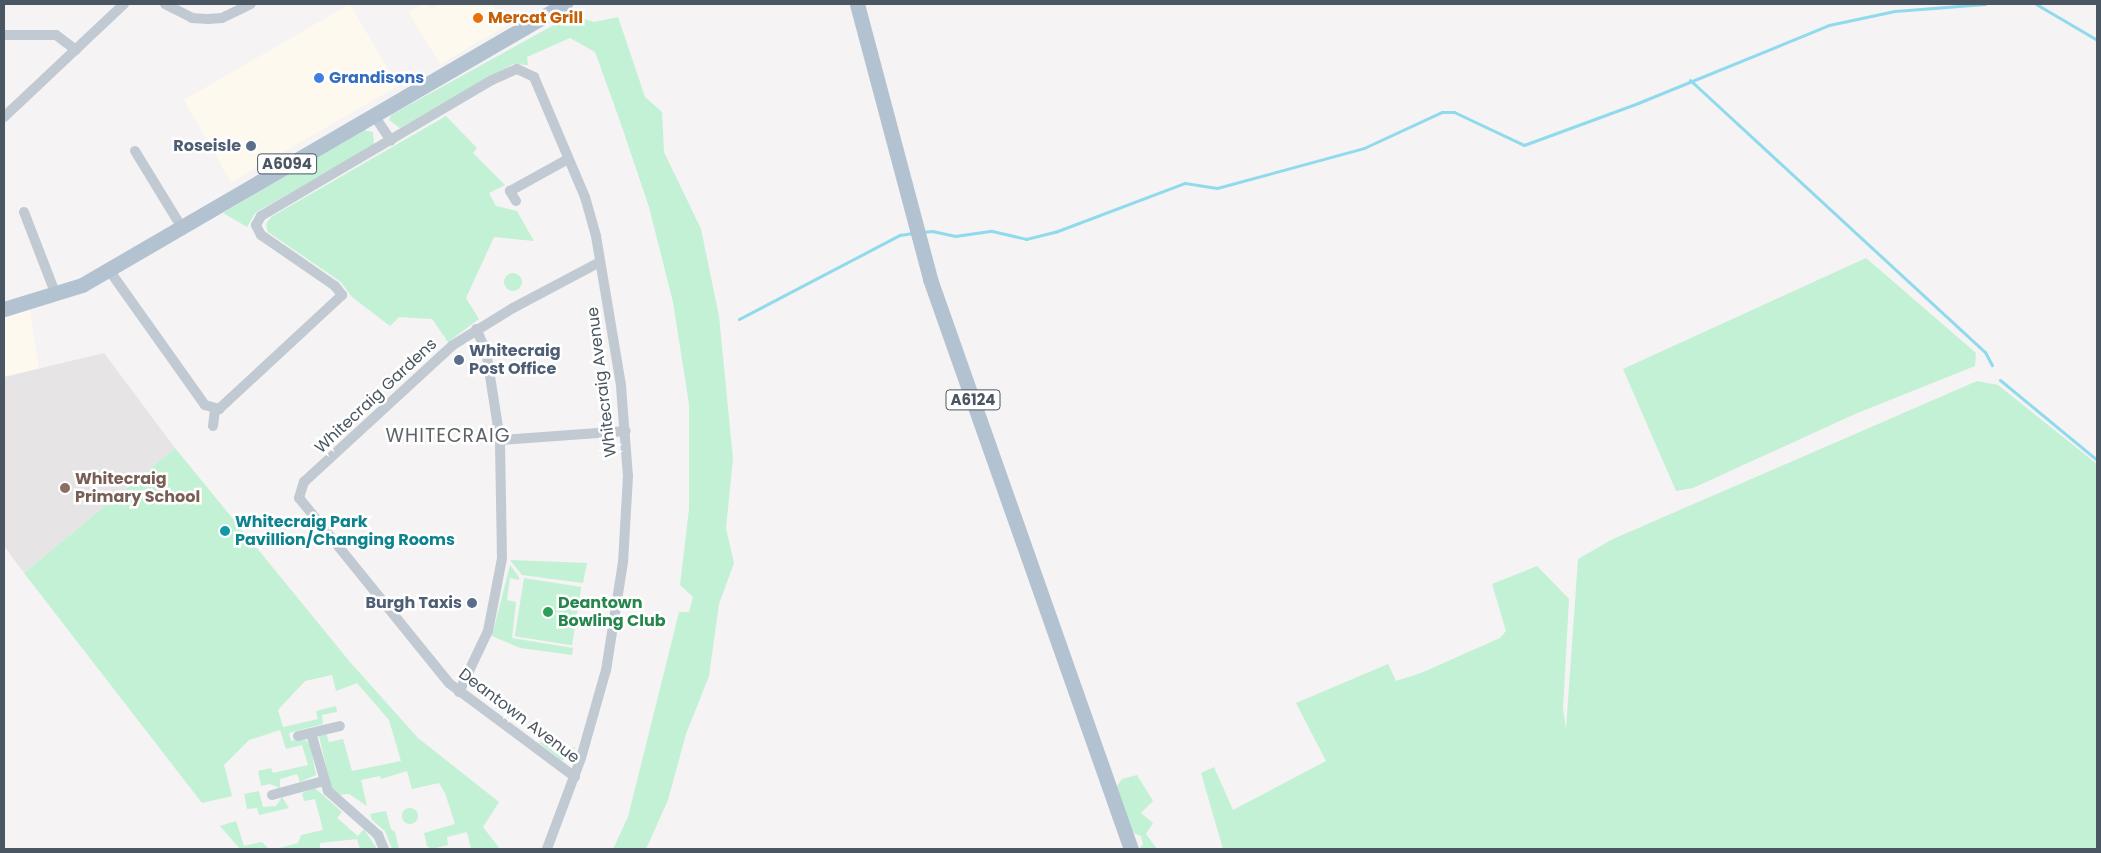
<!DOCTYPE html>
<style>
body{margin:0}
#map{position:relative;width:2101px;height:853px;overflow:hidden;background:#f5f3f3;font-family:Poppins,sans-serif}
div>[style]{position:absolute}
.commercial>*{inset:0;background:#fdf9ef;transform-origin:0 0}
.education>*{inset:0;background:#e6e4e5}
.green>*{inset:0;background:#c3f1d5;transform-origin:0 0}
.round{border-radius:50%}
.stream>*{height:3px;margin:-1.5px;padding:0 1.5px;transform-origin:1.5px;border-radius:1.5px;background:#90daee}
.street>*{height:10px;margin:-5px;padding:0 5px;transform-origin:5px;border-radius:5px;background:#c1cad2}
.primary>*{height:15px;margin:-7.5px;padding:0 7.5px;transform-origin:7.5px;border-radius:7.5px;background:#b3c2d1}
.dots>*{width:14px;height:14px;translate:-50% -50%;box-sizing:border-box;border:2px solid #fff;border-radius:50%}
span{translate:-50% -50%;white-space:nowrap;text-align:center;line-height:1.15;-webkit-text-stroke:5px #fff;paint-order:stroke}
.shield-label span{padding:1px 4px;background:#fff;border:1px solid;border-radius:4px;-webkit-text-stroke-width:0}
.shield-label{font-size:15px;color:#4a5661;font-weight:700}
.food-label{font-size:16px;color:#c56008;font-weight:700}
.left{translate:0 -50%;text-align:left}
.shop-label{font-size:16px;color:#366cbe;font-weight:700}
.service-label{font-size:16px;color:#4e5e75;font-weight:700}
.right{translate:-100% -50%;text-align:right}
.street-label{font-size:16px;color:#4a5661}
.education-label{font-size:16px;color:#785e54;font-weight:700}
.culture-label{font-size:16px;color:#0d838f;font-weight:700}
.leisure-label{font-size:16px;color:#27864d;font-weight:700}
.quarter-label{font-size:19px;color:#5f6368;letter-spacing:1px}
.frame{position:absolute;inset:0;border:5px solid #4a5661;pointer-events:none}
</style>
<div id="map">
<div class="commercial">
<i style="left:350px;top:4px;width:95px;height:192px;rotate:60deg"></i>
<i style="clip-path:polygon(425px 4px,432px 9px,441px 4px,492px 4px,506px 26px,440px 64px,408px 12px)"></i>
<i style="clip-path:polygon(30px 310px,39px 369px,4px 377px,4px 317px)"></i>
</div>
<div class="education">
<i style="clip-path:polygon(104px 353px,175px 448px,24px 573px,4px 546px,4px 377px)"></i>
</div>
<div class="green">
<i style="clip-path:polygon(572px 15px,594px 22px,618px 17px,645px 97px,662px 112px,664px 152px,701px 229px,719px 316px,733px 459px,726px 528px,734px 563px,719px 604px,709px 676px,686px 734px,668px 800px,646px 849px,613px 849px,628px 817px,679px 612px,689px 612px,693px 597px,680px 585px,689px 509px,689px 404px,673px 302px,649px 207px,620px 121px,595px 52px,570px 38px,527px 57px,528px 65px,513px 64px,400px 128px,389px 120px,391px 115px)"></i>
<i style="clip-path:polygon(446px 116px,477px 148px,473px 153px,505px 185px,489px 193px,496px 206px,517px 211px,534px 241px,494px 237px,466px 298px,479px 319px,448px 342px,432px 319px,399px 317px,390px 326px,352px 297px,341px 282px,268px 232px,266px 224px,271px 217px)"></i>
<i style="clip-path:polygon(364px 130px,373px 132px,374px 145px,255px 213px,247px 227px,223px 213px)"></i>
<i style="clip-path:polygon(1866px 258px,1976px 353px,1975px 366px,1855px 414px,1693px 488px,1676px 491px,1623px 369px)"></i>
<i class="round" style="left:504px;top:273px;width:18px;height:18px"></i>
<i style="clip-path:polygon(1977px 381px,1998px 385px,2097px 464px,2097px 849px,1223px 849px,1201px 773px,1214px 767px,1233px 810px,1326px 761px,1296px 703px,1388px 664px,1396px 681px,1421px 673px,1500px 638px,1506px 631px,1492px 584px,1537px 566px,1569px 599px,1563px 709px,1566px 729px,1578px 559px,1613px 539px)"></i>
<i style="clip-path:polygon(175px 448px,350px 662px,418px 738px,499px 802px,483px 827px,500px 849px,471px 849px,467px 832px,447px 837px,448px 845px,432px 849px,427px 846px,424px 833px,455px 824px,445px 793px,439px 783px,412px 789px,407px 771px,381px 779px,380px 776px,361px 780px,367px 806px,349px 794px,336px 795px,331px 787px,319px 736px,326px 733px,329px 742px,343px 739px,352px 771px,401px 761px,389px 720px,357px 683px,336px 691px,332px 675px,305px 681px,278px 710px,283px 727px,318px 719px,316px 711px,336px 706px,337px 712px,322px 715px,323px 724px,289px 733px,291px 741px,303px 739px,310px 743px,316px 775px,300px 782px,297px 774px,280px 779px,280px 788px,270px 784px,261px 786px,258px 771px,271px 768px,273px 773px,308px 765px,302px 745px,286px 749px,280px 730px,249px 740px,224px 765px,232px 796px,202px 803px,24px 573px)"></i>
<i style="clip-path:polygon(510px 560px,587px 563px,583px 583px,522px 575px)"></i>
<i style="clip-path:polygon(510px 565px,519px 577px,519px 580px,510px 578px,507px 600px,516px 602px,512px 638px,573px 648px,572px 655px,520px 648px,492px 636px)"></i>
<i style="left:524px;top:578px;width:58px;height:59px;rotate:9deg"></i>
<i style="clip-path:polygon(551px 739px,555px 753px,575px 747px,572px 759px,561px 760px,539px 743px)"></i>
<i style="clip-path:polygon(1137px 775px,1153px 801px,1141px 813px,1153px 823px,1146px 834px,1157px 849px,1139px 849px,1143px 844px,1141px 836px,1131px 832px,1117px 786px,1122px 779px)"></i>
<i style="clip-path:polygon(315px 788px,342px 812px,337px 818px,358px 836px,364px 829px,377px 849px,360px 849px,357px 839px,320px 843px,320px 849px,276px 849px,298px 843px,301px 835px,323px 830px,315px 799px,304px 801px,302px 793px)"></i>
<i style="clip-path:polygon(259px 791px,263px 807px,276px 806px,282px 797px,289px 808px,259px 815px,257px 808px,247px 809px,244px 794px)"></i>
<i class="round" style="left:402px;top:808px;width:16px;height:16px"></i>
<i style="clip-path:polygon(386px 811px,391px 829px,395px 832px,399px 849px,392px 849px,385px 831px,372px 820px,370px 814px)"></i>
<i style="clip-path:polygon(236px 821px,244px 846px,262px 842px,269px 849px,240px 849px,220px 826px)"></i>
</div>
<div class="stream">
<i style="left:2036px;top:4px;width:71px;rotate:30.5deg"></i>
<i style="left:1690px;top:80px;width:401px;rotate:42.7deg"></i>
<i style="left:1985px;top:352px;width:15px;rotate:62deg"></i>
<i style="left:922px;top:232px;width:10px;rotate:-6deg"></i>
<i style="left:932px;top:231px;width:24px;rotate:12deg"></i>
<i style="left:955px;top:236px;width:37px;rotate:-8deg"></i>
<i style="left:992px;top:231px;width:35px;rotate:13deg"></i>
<i style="left:1026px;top:239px;width:30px;rotate:-14deg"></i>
<i style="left:1055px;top:232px;width:139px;rotate:-20.7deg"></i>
<i style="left:1185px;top:183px;width:32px;rotate:9deg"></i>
<i style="left:1217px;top:188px;width:152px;rotate:-15.2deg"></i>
<i style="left:1364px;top:148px;width:86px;rotate:-24.8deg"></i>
<i style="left:1442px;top:112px;width:12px"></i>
<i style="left:1454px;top:112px;width:77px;rotate:25.2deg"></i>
<i style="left:1524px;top:145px;width:121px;rotate:-20.2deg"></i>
<i style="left:1638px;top:103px;width:206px;rotate:-22.2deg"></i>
<i style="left:1829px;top:25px;width:67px;rotate:-12deg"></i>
<i style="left:1895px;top:11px;width:90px;rotate:-4.4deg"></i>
<i style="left:739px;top:319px;width:182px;rotate:-27.6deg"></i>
<i style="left:900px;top:235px;width:13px;rotate:-9deg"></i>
<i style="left:2000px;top:380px;width:126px;rotate:39.5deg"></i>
</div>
<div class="street">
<i style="left:165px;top:4px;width:30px;rotate:27deg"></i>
<i style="left:192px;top:18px;width:16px;rotate:4deg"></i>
<i style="left:208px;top:19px;width:14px;rotate:-4deg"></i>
<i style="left:222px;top:18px;width:32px;rotate:-26deg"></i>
<i style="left:4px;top:35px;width:52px"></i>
<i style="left:56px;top:35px;width:25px;rotate:37deg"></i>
<i style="left:373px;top:114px;width:32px;rotate:56deg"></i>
<i style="left:4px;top:117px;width:165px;rotate:-43.3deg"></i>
<i style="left:135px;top:151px;width:88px;rotate:58.5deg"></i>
<i style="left:516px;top:201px;width:12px;rotate:-121deg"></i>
<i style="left:510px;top:191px;width:66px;rotate:-28.9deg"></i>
<i style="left:24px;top:212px;width:89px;rotate:68.9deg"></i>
<i style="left:109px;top:270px;width:166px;rotate:54.6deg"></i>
<i style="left:205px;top:405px;width:15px;rotate:16deg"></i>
<i style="left:219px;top:409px;width:168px;rotate:-42.8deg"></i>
<i style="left:342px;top:295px;width:11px;rotate:-128deg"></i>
<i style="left:335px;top:286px;width:90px;rotate:-145.4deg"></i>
<i style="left:261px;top:235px;width:11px;rotate:-117deg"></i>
<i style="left:256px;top:225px;width:10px;rotate:-61deg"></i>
<i style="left:261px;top:216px;width:268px;rotate:-30.5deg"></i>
<i style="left:492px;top:80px;width:27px;rotate:-24deg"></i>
<i style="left:517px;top:69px;width:19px;rotate:25deg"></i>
<i style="left:534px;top:77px;width:130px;rotate:67deg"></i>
<i style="left:585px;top:197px;width:41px;rotate:74.2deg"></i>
<i style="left:596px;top:236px;width:152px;rotate:80.5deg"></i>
<i style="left:621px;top:386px;width:90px;rotate:85.6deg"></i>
<i style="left:628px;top:476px;width:86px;rotate:93.3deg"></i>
<i style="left:623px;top:562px;width:109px;rotate:98.9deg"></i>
<i style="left:606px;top:670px;width:91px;rotate:105.9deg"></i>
<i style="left:581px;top:758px;width:97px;rotate:110.5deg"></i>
<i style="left:213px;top:426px;width:16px;rotate:-83deg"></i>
<i style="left:500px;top:440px;width:126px;rotate:-4.1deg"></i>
<i style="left:459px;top:692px;width:68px;rotate:-64.6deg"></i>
<i style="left:488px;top:631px;width:74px;rotate:-79.1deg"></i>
<i style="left:502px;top:558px;width:118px;rotate:-91deg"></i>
<i style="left:500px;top:440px;width:90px;rotate:-98.9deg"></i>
<i style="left:486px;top:351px;width:24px;rotate:-114deg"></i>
<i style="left:311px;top:733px;width:60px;rotate:73.7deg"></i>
<i style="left:328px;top:791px;width:67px;rotate:41.3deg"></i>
<i style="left:378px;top:835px;width:15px;rotate:67deg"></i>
<i style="left:298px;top:736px;width:43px;rotate:-13.4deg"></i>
<i style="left:575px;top:777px;width:157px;rotate:-143.3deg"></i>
<i style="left:449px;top:683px;width:238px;rotate:-129deg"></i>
<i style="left:299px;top:498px;width:17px;rotate:-73deg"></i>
<i style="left:304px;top:482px;width:202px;rotate:-42.6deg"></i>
<i style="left:453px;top:345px;width:70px;rotate:-31.7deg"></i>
<i style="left:513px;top:308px;width:98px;rotate:-27.9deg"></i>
<i style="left:272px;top:795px;width:54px;rotate:-15.1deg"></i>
</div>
<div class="primary">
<i style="left:857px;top:4px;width:285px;rotate:75.1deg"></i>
<i style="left:930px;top:279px;width:604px;rotate:70.58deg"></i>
<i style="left:4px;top:309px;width:82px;rotate:-17.1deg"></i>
<i style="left:82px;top:285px;width:559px;rotate:-30.19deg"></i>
</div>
<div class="dots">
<i style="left:478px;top:18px;background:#e8710a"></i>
<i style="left:319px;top:78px;background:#3f7fe0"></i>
<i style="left:251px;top:146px;background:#5c6f8a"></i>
<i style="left:459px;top:360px;background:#5c6f8a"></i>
<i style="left:65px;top:488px;background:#8d6e63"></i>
<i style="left:225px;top:531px;background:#0f9aa8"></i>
<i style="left:472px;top:603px;background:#5c6f8a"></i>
<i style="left:548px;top:612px;background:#2e9e5b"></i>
</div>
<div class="shield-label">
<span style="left:287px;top:164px">A6094</span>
<span style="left:973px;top:400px">A6124</span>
</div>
<div class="food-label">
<span class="left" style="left:488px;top:18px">Mercat Grill</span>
</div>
<div class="shop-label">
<span class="left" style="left:329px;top:78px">Grandisons</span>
</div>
<div class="service-label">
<span class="right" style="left:241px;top:146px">Roseisle</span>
<span class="left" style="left:469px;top:360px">Whitecraig<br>Post Office</span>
<span class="right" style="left:462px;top:603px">Burgh Taxis</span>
</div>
<div class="street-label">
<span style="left:602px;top:382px;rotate:-97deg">Whitecraig Avenue</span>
<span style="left:376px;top:396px;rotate:-43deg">Whitecraig Gardens</span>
<span style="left:519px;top:716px;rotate:37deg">Deantown Avenue</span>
</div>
<div class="education-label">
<span class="left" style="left:75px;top:488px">Whitecraig<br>Primary School</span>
</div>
<div class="culture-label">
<span class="left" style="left:235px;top:531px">Whitecraig Park<br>Pavillion/Changing Rooms</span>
</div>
<div class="leisure-label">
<span class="left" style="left:558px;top:612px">Deantown<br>Bowling Club</span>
</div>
<div class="quarter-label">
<span style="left:448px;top:436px">WHITECRAIG</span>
</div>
<div class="frame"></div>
</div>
